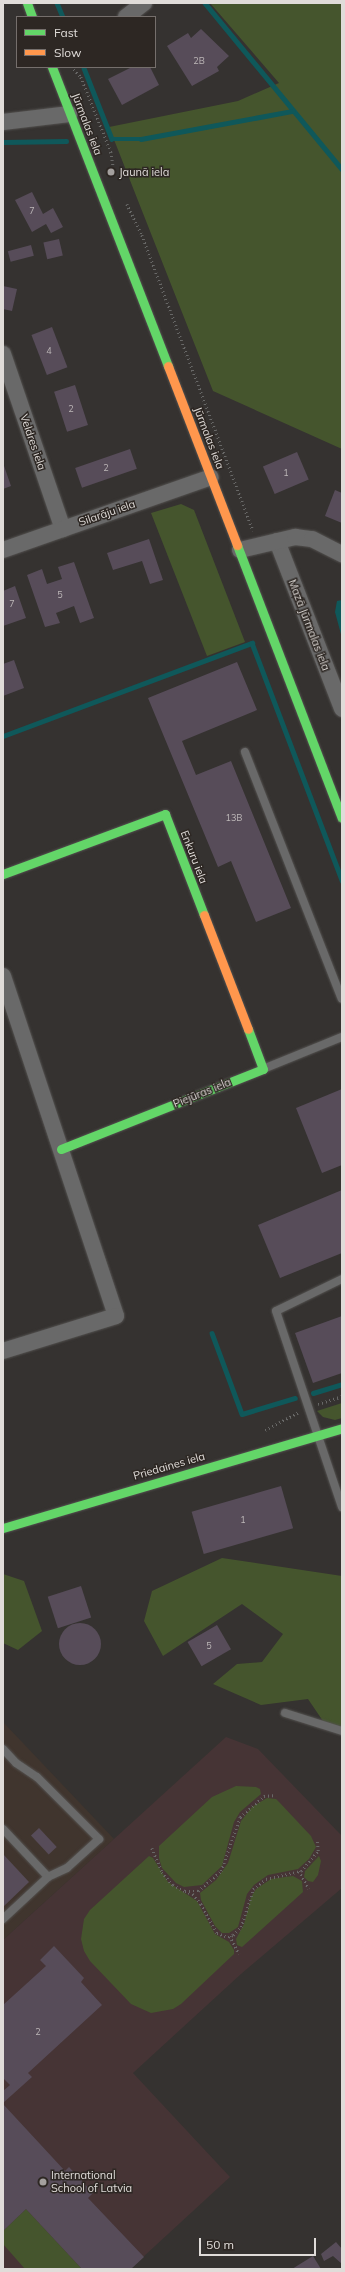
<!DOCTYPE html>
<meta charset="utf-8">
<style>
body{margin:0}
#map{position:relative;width:345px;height:2272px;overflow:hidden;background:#353230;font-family:Mulish,sans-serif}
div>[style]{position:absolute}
.built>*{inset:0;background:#40352e}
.education>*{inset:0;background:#463435}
.green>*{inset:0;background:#45552d}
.water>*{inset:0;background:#0f585a}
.stream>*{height:4.5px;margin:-2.25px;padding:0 2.25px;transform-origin:2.25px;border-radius:2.25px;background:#0f585a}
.building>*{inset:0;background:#574c59;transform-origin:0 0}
.round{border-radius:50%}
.path>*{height:2.5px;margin-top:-1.25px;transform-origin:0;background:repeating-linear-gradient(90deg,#686867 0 1px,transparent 0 4px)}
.roads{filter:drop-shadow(0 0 1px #53514f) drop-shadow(0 0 1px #53514f)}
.lane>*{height:8px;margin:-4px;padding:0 4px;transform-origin:4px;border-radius:4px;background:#696969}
.street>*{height:16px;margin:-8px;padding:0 8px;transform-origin:8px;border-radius:8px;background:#696969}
.fast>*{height:9px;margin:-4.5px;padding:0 4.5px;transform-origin:4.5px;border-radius:4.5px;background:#63d668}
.slow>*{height:9px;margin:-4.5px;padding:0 4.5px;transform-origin:4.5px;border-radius:4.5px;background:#ff974d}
.dots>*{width:11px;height:11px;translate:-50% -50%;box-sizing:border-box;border:2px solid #2d2723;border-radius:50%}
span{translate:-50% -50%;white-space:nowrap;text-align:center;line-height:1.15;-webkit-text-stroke:3px #2d2723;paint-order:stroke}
.number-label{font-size:9px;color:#beb8b9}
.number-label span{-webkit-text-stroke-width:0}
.street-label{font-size:11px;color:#e0dcd9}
.poi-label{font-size:11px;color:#e0dcd9}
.left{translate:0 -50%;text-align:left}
.frame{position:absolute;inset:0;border:4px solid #e0dcd9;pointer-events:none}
.legend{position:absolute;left:16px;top:16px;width:140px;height:52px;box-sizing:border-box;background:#2d2723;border:1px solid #756f6c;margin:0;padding:5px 7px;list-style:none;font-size:12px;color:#e0dcd9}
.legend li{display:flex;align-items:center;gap:8px;height:20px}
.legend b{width:20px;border:1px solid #756f6c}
.scale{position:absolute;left:199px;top:2238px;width:117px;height:18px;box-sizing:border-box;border:2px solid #e0dcd9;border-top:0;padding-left:5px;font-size:12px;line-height:14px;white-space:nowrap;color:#e0dcd9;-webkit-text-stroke:3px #2d2723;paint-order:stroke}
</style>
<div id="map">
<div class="built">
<i style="clip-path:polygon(3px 1722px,114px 1839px,3px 1940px)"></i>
</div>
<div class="education">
<i style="clip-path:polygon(226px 1737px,258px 1749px,342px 1836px,342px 1888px,241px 1974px,133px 2073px,230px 2177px,130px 2269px,3px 2269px,3px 1940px)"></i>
</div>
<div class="green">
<i style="clip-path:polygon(210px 3px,342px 3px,342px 449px,213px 391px,109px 127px,238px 101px,279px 83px)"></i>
<i style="clip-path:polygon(181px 504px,194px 510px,245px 642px,207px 656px,151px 513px)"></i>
<i style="clip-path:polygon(342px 1403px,342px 1418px,335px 1420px,323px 1417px,317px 1411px)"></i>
<i style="clip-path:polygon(222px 1558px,342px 1576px,342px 1728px,327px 1727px,308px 1699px,261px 1705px,213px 1684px,237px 1664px,262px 1662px,283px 1634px,242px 1604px,163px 1656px,144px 1621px,152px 1591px)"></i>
<i style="clip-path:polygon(3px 1574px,24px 1581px,42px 1631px,18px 1650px,3px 1643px)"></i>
<i style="clip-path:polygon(236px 1786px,256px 1787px,260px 1789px,261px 1794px,240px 1812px,234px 1822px,222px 1866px,202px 1885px,184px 1887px,176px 1883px,162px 1868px,159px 1858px,159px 1846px,212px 1797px)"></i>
<i style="clip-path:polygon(267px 1798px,276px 1799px,280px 1803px,311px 1836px,316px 1847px,309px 1859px,298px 1869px,268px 1875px,254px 1885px,247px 1894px,238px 1927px,229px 1933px,222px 1933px,215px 1926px,201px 1900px,200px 1893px,216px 1880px,228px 1863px,241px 1821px,252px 1807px)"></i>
<i style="clip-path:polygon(149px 1856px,153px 1858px,168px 1882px,197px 1901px,215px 1934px,229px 1942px,234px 1950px,234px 1954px,181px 2004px,173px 2009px,151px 2013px,131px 2004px,90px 1961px,84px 1951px,81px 1939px,84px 1919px,90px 1910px)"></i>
<i style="clip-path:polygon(319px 1856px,321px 1861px,318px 1875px,313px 1882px,308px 1881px,304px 1877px,305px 1871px)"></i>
<i style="clip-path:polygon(293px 1876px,302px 1881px,303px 1892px,242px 1947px,237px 1945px,236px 1939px,244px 1924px,251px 1897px,256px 1889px,271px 1879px)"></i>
<i style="clip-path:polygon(26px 2209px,82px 2269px,25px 2269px,3px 2244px,3px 2231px)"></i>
</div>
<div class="water">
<i style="clip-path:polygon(342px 600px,342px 638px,335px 612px,337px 601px)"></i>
</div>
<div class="stream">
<i style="left:57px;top:3px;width:15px;rotate:67deg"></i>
<i style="left:205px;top:3px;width:215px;rotate:50.5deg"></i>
<i style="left:84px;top:68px;width:76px;rotate:68.5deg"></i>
<i style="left:112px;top:139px;width:29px"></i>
<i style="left:141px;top:139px;width:154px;rotate:-10.5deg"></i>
<i style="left:4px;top:142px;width:62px;rotate:-0.9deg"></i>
<i style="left:3px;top:736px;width:266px;rotate:-20.5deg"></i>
<i style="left:252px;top:643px;width:254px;rotate:69.2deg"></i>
<i style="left:212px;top:1333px;width:86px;rotate:69.7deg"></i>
<i style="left:242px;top:1414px;width:55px;rotate:-16.8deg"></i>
<i style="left:313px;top:1393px;width:30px;rotate:-17deg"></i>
</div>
<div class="building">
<i style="clip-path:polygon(201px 29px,229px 56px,217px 67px,219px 71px,192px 86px,167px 46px,188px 33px,191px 38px)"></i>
<i style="clip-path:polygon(132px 67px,150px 67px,159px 85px,122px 105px,108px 79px)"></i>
<i style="clip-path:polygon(32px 192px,43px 214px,53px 208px,63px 227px,51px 233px,46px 224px,32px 232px,15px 200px)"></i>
<i style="left:59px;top:239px;width:17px;height:16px;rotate:77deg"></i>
<i style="left:31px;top:245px;width:11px;height:24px;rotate:75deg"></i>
<i style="clip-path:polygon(3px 286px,17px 289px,12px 311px,3px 309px)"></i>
<i style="left:52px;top:327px;width:43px;height:22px;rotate:69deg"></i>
<i style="left:75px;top:385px;width:42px;height:22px;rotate:72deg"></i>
<i style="left:130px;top:449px;width:21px;height:58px;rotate:71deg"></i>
<i style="left:297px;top:452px;width:30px;height:37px;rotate:67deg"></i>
<i style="clip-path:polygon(3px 463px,11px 486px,3px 489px)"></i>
<i style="clip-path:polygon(335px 490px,342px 493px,342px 523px,325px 516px)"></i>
<i style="clip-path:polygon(149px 539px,163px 580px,150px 584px,142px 561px,113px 570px,107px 553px)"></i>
<i style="clip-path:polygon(74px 562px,94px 618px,80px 623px,74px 606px,56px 613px,60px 623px,45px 627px,27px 575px,42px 569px,47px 584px,62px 579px,58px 567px)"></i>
<i style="clip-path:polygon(15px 586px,26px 618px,3px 626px,3px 591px)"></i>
<i style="clip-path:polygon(14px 660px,24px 688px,3px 696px,3px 664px)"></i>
<i style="clip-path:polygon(237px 662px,257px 710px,182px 741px,196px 775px,231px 761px,291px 908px,256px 922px,231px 861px,218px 867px,148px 698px)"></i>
<i style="clip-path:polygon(342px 1089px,342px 1165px,322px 1173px,296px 1108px)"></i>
<i style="clip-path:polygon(342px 1190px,342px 1253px,280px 1278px,258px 1225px)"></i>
<i style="clip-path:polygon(342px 1316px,342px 1373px,313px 1383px,295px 1333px)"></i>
<i style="left:281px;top:1486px;width:44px;height:93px;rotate:74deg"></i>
<i style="left:81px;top:1586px;width:33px;height:35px;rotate:72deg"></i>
<i class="round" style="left:59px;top:1623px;width:42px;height:42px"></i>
<i style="left:217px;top:1625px;width:28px;height:34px;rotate:60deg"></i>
<i style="left:39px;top:1828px;width:26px;height:11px;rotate:47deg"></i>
<i style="clip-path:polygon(3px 1854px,29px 1882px,3px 1907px)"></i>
<i style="clip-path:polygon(54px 1946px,84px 1978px,81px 1982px,102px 2005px,28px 2073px,32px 2077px,3px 2103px,3px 2091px,10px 2085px,3px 2078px,3px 2005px,46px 1966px,40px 1960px)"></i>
<i style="clip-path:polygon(3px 2104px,65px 2171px,69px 2167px,93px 2193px,88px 2198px,144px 2257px,131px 2269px,82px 2269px,26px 2209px,3px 2231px)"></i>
<i style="clip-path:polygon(336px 2242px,342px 2249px,342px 2264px,333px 2256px,324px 2261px,321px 2254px)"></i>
<i style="clip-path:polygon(313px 2256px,321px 2269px,292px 2269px)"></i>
</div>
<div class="path">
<i style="left:74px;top:69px;width:11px;rotate:49deg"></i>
<i style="left:81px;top:77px;width:81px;rotate:68.2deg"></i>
<i style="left:111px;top:152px;width:19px;rotate:81deg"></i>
<i style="left:127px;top:204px;width:34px;rotate:64deg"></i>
<i style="left:142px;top:235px;width:316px;rotate:69.4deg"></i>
<i style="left:318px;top:1404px;width:25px;rotate:-18deg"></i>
<i style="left:265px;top:1430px;width:38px;rotate:-28deg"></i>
<i style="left:152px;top:1848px;width:26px;rotate:67deg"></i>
<i style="left:162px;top:1872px;width:17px;rotate:50deg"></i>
<i style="left:173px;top:1885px;width:13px;rotate:27deg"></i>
<i style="left:185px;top:1891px;width:13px"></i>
<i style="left:198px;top:1891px;width:30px;rotate:-41deg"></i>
<i style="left:221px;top:1871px;width:57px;rotate:-70.6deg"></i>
<i style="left:240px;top:1817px;width:32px;rotate:-41deg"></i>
<i style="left:264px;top:1796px;width:12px;rotate:-5deg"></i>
<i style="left:299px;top:1871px;width:20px;rotate:60deg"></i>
<i style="left:185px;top:1891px;width:9px;rotate:21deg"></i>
<i style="left:193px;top:1894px;width:13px;rotate:51deg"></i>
<i style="left:201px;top:1904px;width:33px;rotate:61deg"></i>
<i style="left:217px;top:1933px;width:12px;rotate:20deg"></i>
<i style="left:228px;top:1937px;width:5px;rotate:-22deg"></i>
<i style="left:233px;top:1935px;width:11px;rotate:-45deg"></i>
<i style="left:241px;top:1927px;width:40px;rotate:-72deg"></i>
<i style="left:253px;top:1889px;width:16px;rotate:-38deg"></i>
<i style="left:266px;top:1879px;width:36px;rotate:-13deg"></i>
<i style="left:301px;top:1871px;width:26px;rotate:-50deg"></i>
<i style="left:318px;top:1851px;width:11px;rotate:-95deg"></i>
<i style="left:230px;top:1936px;width:20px;rotate:63deg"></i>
</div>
<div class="roads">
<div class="lane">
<i style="left:245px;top:752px;width:265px;rotate:68.6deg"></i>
<i style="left:263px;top:1069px;width:85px;rotate:-22.1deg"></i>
<i style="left:342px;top:1279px;width:73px;rotate:154.1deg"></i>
<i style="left:276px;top:1311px;width:207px;rotate:71.4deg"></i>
<i style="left:285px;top:1713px;width:60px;rotate:17.5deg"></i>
<i style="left:3px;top:1749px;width:19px;rotate:47deg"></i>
<i style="left:16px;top:1763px;width:25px;rotate:34deg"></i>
<i style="left:37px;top:1777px;width:88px;rotate:45deg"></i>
<i style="left:99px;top:1839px;width:43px;rotate:137.8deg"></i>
<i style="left:67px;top:1868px;width:21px;rotate:155deg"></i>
<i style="left:3px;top:1829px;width:66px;rotate:46.8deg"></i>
<i style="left:48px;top:1877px;width:62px;rotate:137deg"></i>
</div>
<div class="street">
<i style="left:126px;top:17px;width:23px;rotate:-38deg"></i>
<i style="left:3px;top:122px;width:67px;rotate:-6.8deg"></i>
<i style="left:3px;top:354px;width:185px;rotate:71.1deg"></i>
<i style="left:277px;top:541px;width:180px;rotate:68.8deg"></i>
<i style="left:3px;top:550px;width:220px;rotate:-19.3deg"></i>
<i style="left:240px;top:550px;width:57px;rotate:-13.3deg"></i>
<i style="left:295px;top:537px;width:17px;rotate:7deg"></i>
<i style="left:312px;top:539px;width:34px;rotate:27deg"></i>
<i style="left:3px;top:976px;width:358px;rotate:71.6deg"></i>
<i style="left:116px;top:1316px;width:118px;rotate:162.8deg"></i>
</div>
<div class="fast">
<i style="left:27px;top:3px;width:15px;rotate:70deg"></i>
<i style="left:52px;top:67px;width:321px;rotate:68.8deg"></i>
<i style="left:237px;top:545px;width:292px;rotate:69deg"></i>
<i style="left:3px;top:874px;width:173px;rotate:-20.3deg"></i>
<i style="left:165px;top:814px;width:108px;rotate:68.9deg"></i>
<i style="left:61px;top:1149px;width:217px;rotate:-21.6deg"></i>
<i style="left:263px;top:1069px;width:43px;rotate:-110.6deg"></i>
<i style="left:3px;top:1528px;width:353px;rotate:-16.4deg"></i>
</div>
<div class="slow">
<i style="left:168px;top:366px;width:192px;rotate:68.9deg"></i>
<i style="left:204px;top:915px;width:122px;rotate:68.9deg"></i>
</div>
</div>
<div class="dots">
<i style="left:111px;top:172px;background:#a4a09e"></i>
<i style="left:43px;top:2182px;background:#a4a09e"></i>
</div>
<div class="number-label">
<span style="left:199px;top:61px">2B</span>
<span style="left:32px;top:211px">7</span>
<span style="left:49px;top:351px">4</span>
<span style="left:71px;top:409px">2</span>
<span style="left:106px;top:468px">2</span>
<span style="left:286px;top:473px">1</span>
<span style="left:60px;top:595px">5</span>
<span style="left:12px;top:604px">7</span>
<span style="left:234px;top:818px">13B</span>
<span style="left:243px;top:1520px">1</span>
<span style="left:209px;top:1646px">5</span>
<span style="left:38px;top:2032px">2</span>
</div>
<div class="street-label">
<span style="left:87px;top:124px;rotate:69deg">Jūrmalas iela</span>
<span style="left:209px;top:438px;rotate:69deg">Jūrmalas iela</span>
<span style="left:33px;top:442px;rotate:71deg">Veldres iela</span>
<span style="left:107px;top:513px;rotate:-19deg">Silarāju iela</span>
<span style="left:309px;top:625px;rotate:69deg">Mazā Jūrmalas iela</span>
<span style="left:194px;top:857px;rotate:69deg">Enkuru iela</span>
<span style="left:202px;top:1093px;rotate:-22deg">Piejūras iela</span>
<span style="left:169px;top:1466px;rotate:-16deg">Priedaines iela</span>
</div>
<div class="poi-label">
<span class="left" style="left:119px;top:172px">Jaunā iela</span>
<span class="left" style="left:51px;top:2182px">International<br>School of Latvia</span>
</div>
<div class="frame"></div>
<ul class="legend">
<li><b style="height:5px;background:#63d668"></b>Fast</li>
<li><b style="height:5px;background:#ff974d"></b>Slow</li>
</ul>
<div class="scale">50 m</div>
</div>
